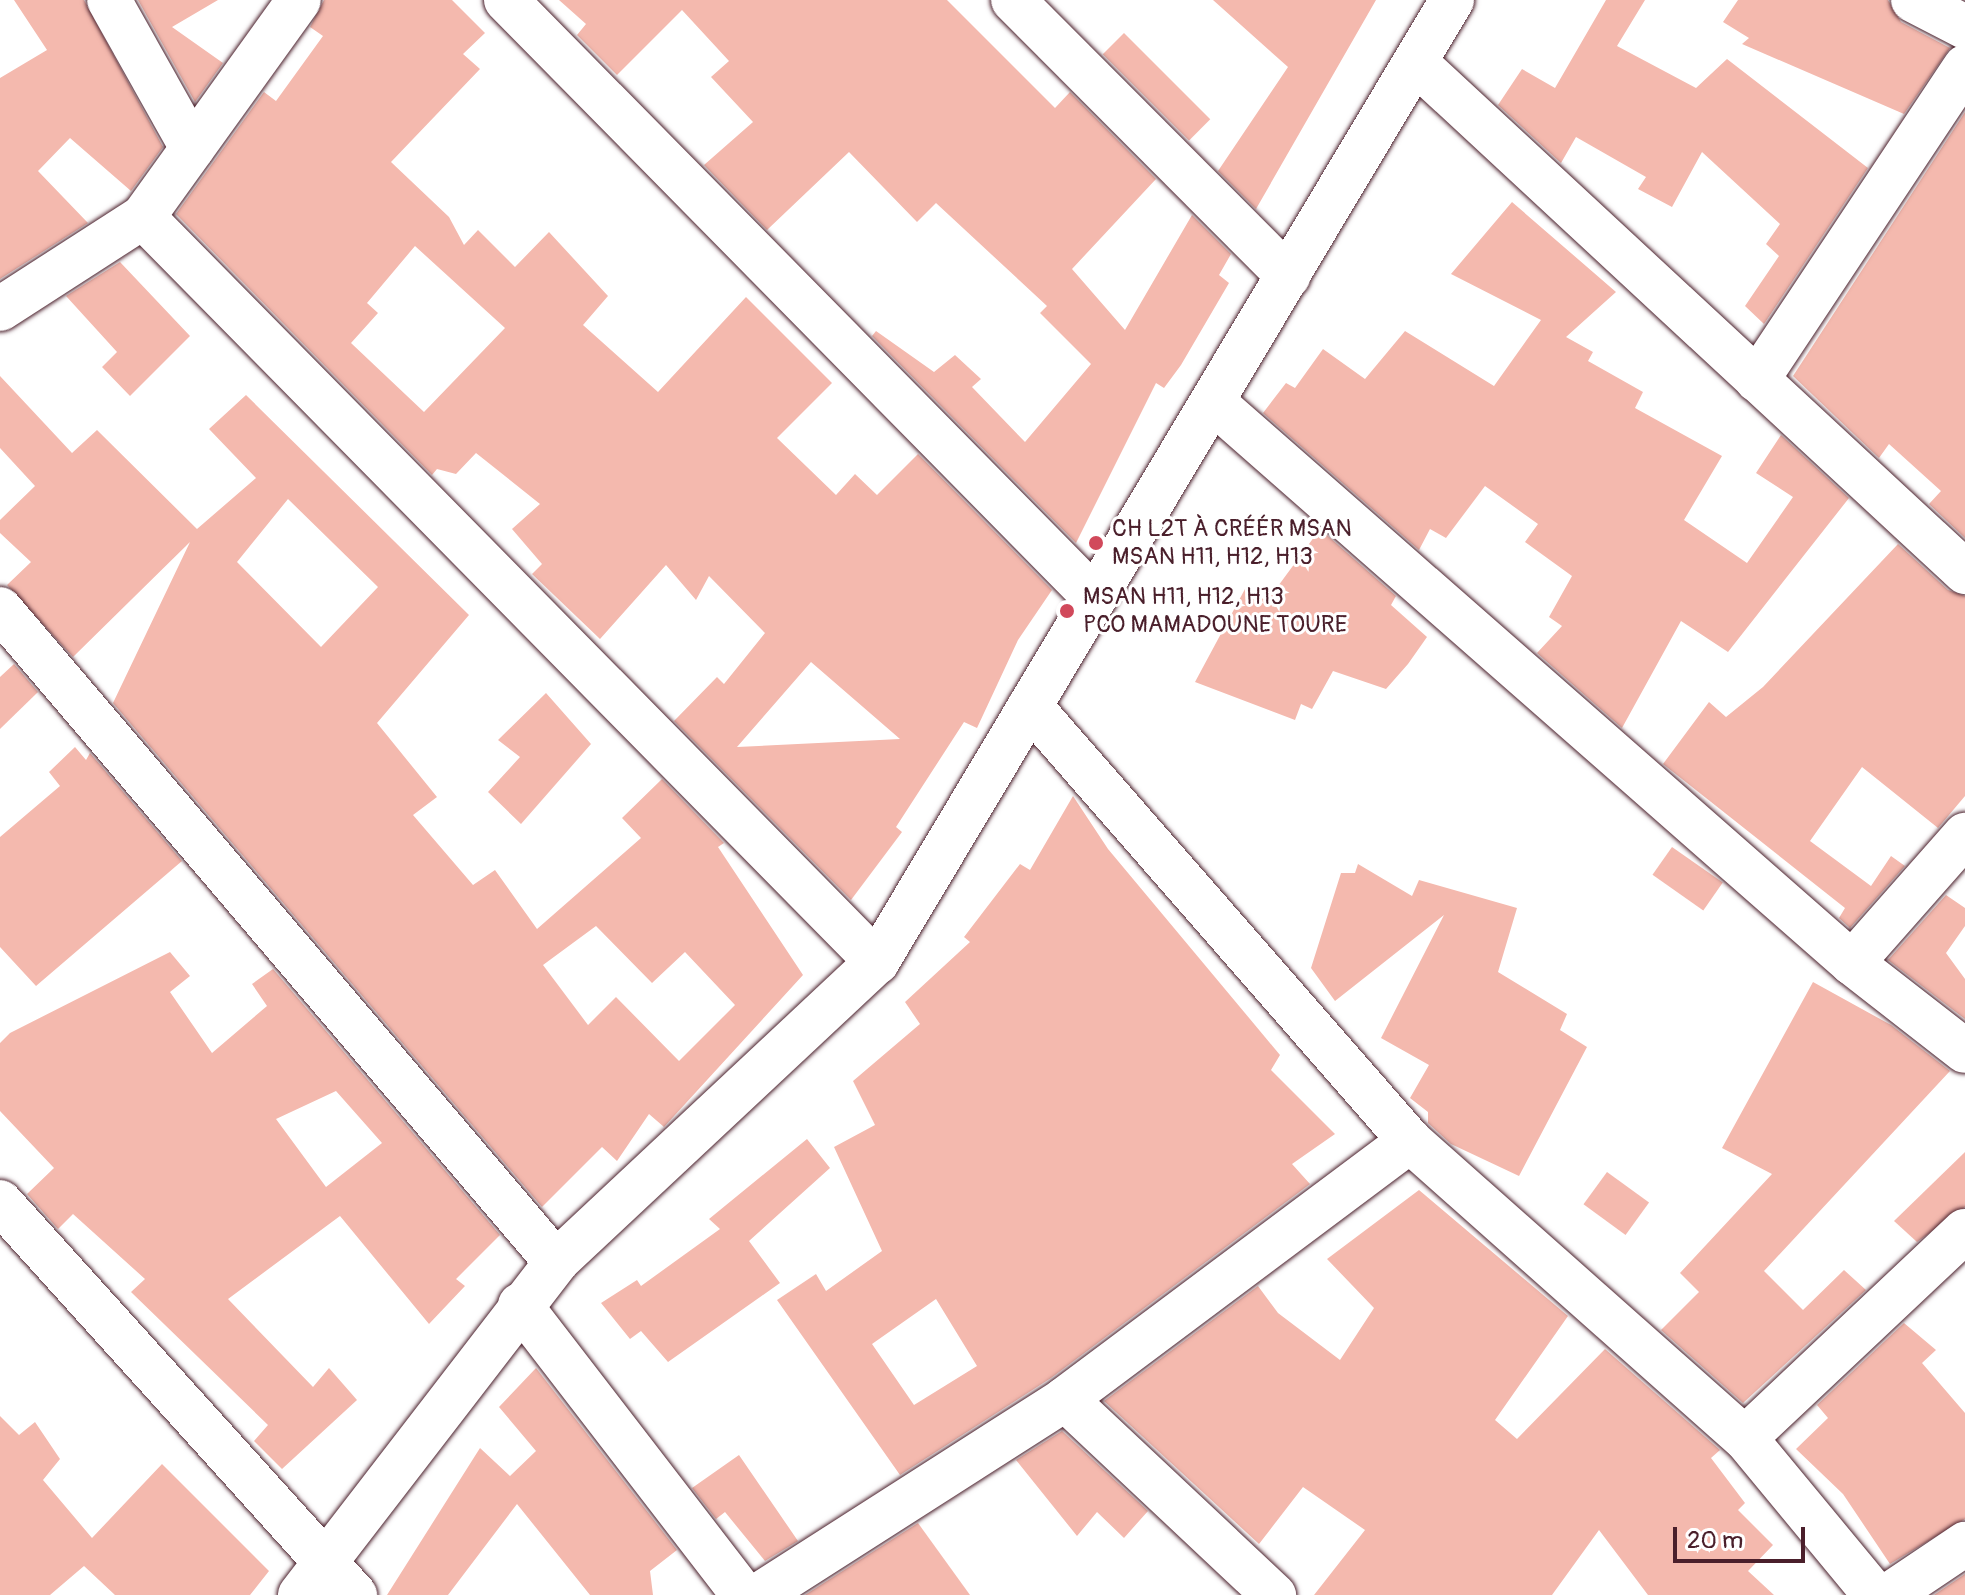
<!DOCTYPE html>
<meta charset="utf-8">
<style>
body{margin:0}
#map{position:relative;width:1965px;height:1595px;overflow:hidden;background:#fff;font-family:Pangolin,sans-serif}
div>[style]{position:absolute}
.building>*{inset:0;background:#f4b9ae;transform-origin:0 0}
.roads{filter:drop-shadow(0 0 2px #4a1f2b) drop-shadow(0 0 2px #4a1f2b)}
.minor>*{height:44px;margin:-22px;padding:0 22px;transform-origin:22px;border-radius:22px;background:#fff}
.dots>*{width:22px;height:22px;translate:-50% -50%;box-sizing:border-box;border:4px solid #fff;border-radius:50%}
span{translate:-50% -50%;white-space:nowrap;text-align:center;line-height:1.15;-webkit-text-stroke:6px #fff;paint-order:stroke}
.poi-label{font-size:24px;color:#4a1f2b}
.left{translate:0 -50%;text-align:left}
.scale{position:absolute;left:1673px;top:1527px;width:132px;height:36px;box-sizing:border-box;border:4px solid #4a1f2b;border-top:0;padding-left:10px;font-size:24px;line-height:28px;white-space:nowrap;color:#4a1f2b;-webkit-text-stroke:6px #fff;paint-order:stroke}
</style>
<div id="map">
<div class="building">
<i style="clip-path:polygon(14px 0,84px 0,163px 147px,131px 191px,70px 138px,38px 171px,88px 223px,0 279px,0 78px,47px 50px)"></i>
<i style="clip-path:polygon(138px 0,218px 0,172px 27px,223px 63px,195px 102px)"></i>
<i style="clip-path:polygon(evenodd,324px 0,452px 0,485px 33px,463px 54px,480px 69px,391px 162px,449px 217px,464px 245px,478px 230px,515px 267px,549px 232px,608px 296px,583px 325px,658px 392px,746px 297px,832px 383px,777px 438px,836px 495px,855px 474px,877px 495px,918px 454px,1052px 590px,1018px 640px,977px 728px,964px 722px,896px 827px,902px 832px,851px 900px,674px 721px,717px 677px,724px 684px,765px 633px,709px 576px,696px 600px,666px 565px,600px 639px,532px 574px,542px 564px,512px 529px,540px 504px,476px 453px,456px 474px,437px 469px,432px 475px,176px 214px,264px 92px,276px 101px,323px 36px,310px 27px,324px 0,415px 246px,505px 328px,424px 412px,351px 343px,378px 313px,367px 303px,415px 246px,324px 0,811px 662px,900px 739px,737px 747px,811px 662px)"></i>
<i style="clip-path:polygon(559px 0,947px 0,1055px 108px,1070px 92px,1156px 179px,1072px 269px,1125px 330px,1192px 215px,1231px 254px,1219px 275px,1229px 283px,1181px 365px,1164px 388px,1156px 383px,1076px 543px,872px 336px,876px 331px,934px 372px,955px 355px,981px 379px,972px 387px,1025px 442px,1091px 364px,1040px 313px,1047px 306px,936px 203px,917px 222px,849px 152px,767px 230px,704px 165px,753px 122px,711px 77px,729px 61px,682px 10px,617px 75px,577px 35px,586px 24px)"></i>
<i style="clip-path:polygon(1213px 0,1376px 0,1256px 209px,1218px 171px,1288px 67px)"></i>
<i style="clip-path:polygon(1606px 0,1645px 0,1617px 46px,1696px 88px,1727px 59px,1868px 168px,1764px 324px,1745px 306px,1779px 256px,1766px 244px,1780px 224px,1702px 152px,1672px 207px,1638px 189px,1646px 177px,1576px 137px,1561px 163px,1498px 105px,1522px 69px,1555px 88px)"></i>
<i style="clip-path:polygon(1738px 0,1888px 0,1901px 22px,1950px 48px,1904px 114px,1742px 44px,1749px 38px,1723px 22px)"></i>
<i style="left:1124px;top:33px;width:122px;height:30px;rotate:45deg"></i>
<i style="clip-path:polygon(1965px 112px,1965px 538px,1929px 504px,1941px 491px,1889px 444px,1879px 458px,1793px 376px)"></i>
<i style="clip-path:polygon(1512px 202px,1616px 292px,1566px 337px,1593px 352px,1588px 361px,1643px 392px,1635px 408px,1722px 456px,1684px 520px,1747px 563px,1793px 497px,1756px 473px,1781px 435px,1849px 498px,1728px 652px,1681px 621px,1622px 728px,1537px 653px,1562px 626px,1549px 617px,1572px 576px,1525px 542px,1538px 524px,1485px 486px,1446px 538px,1430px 529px,1419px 550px,1263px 413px,1286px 383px,1295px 388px,1323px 349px,1365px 379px,1405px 331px,1494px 386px,1541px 320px,1451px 274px)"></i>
<i style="clip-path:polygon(120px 262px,190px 336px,130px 396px,102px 367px,117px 352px,66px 296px)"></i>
<i style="clip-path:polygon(evenodd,0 376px,72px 453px,97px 430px,197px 529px,256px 478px,209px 429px,246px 395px,469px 615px,377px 723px,437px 797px,413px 815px,473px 885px,495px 870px,537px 929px,641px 838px,622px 818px,662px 779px,724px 843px,718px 847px,803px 975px,664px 1127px,649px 1114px,617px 1161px,602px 1147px,542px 1207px,113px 703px,190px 542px,73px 657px,7px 585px,31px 562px,0 533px,0 520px,35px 486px,0 448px,0 376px,288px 499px,378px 587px,321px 647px,237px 562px,288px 499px,0 376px,596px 926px,652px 983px,685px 952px,735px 1005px,679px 1061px,616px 997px,588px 1025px,543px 965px,596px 926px)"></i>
<i style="clip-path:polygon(1320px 529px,1396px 596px,1391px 605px,1427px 637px,1408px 664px,1386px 689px,1333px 671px,1312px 709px,1301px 704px,1295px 720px,1195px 682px,1245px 589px,1267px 601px)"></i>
<i style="clip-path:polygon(1898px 544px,1948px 590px,1965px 596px,1965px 796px,1938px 828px,1862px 767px,1810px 841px,1871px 886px,1891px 856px,1905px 866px,1850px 928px,1839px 918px,1845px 908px,1663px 764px,1709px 702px,1726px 717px,1763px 687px)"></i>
<i style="clip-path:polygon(14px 664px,38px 692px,0 729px,0 677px)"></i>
<i style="clip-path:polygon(546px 693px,591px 744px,521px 824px,488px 792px,520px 757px,498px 740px)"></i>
<i style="clip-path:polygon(75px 747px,86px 760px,90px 753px,182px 861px,36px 986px,0 947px,0 837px,60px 786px,49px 772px)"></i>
<i style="clip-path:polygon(evenodd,1073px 796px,1108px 849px,1280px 1055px,1271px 1070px,1335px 1134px,1292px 1164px,1310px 1184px,1051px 1378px,900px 1475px,777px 1300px,816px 1274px,826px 1291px,882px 1251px,834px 1147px,875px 1125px,853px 1081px,920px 1024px,905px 1002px,970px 942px,964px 937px,1020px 864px,1030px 870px,1073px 796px,936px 1299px,977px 1366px,914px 1405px,872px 1344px,936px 1299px)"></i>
<i style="left:1672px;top:847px;width:62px;height:34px;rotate:35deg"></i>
<i style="clip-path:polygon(1358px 864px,1412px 896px,1419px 880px,1517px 908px,1498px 972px,1567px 1014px,1560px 1030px,1587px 1047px,1519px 1176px,1451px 1144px,1428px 1123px,1428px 1112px,1410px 1098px,1429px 1065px,1381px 1038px,1444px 915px,1335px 1001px,1311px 968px,1341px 873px,1355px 873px)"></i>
<i style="clip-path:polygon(1946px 895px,1965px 908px,1965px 926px,1946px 953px,1965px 979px,1965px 1019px,1888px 960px)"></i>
<i style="clip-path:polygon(evenodd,170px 952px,190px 976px,170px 992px,212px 1053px,267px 1006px,252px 984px,273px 969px,500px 1235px,456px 1279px,465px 1286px,429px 1324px,340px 1216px,228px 1299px,313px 1387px,329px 1368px,357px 1400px,282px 1469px,254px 1441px,268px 1425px,131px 1292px,145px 1279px,73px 1214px,58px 1229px,27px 1194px,54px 1168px,0 1111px,0 1043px,10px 1033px,170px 952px,336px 1091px,382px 1143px,326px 1187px,276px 1119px,336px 1091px)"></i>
<i style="clip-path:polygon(1813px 982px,1891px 1025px,1950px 1071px,1764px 1271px,1803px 1310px,1844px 1270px,1866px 1290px,1743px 1403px,1661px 1330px,1699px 1292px,1680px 1273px,1772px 1174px,1722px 1148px)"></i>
<i style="clip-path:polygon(807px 1139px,830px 1168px,749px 1241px,780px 1283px,668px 1362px,641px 1331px,630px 1339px,601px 1303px,637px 1280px,641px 1286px,720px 1229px,709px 1219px)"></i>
<i style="clip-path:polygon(1965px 1152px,1965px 1207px,1917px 1242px,1894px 1221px)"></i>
<i style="left:1607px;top:1172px;width:52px;height:40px;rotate:36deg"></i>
<i style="clip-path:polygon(1419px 1190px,1568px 1316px,1495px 1420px,1517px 1439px,1605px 1349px,1720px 1450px,1711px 1458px,1745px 1503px,1738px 1510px,1773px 1545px,1748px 1571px,1774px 1595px,1648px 1595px,1599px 1530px,1552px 1595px,1314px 1595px,1365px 1530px,1303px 1487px,1259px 1544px,1104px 1401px,1258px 1286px,1278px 1313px,1340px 1360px,1374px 1308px,1327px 1259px)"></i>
<i style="clip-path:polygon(1904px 1323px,1936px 1350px,1922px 1363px,1965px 1413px,1965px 1519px,1890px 1564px,1843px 1494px,1796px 1449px,1828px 1418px,1817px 1405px)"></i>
<i style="clip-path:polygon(536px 1368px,677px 1550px,650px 1571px,653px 1595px,590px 1595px,517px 1504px,448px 1595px,387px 1595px,480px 1448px,510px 1476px,536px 1451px,499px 1407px)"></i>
<i style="clip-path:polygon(0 1416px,19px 1435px,35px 1422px,60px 1459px,43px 1480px,92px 1538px,162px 1464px,269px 1571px,250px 1595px,115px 1595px,84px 1566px,50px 1595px,0 1595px)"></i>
<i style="clip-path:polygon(1062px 1431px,1148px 1511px,1124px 1538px,1097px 1512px,1077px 1536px,1016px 1460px)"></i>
<i style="clip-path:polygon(739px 1455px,798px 1541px,765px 1561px,725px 1512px,716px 1519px,692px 1488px)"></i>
<i style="clip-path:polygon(918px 1523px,970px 1595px,805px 1595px)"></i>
<i style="clip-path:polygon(1965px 1574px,1965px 1595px,1934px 1595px)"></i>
</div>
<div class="roads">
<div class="minor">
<i style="left:109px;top:0;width:170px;rotate:60.7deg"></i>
<i style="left:506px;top:0;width:839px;rotate:45.43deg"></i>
<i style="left:1013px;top:0;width:390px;rotate:45.1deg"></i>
<i style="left:1913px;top:0;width:59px;rotate:27.4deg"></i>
<i style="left:1416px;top:63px;width:749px;rotate:42.83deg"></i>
<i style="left:143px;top:217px;width:1046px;rotate:45.43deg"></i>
<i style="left:0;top:309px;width:170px;rotate:-32.8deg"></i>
<i style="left:143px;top:217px;width:267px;rotate:-54.3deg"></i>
<i style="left:1757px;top:380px;width:376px;rotate:-56.4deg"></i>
<i style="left:1213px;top:402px;width:850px;rotate:41.28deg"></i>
<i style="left:1852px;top:963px;width:143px;rotate:37.9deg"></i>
<i style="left:0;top:609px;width:858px;rotate:49.59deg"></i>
<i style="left:1030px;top:706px;width:578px;rotate:48.86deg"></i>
<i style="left:1410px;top:1141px;width:448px;rotate:41.6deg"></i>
<i style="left:1745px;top:1438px;width:204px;rotate:50.4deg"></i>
<i style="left:1852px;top:963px;width:171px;rotate:-48.6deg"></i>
<i style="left:0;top:1202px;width:530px;rotate:47.91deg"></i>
<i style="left:520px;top:1305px;width:366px;rotate:52.4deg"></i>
<i style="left:1065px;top:1399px;width:287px;rotate:43.2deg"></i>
<i style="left:1745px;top:1438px;width:302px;rotate:-43.3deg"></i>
<i style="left:300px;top:1595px;width:420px;rotate:-52.4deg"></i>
<i style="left:556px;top:1262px;width:439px;rotate:-43.1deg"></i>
<i style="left:877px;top:962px;width:1121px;rotate:-59.13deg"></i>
<i style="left:759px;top:1595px;width:363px;rotate:-32.6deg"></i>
<i style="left:1065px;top:1399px;width:431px;rotate:-36.8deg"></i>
<i style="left:1889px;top:1595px;width:92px;rotate:-33.9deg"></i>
</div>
</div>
<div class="dots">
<i style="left:1096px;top:543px;background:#d1495b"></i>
<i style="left:1067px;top:611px;background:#d1495b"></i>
</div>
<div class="poi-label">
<span class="left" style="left:1112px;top:543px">CH L2T À CRÉÉR MSAN<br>MSAN H11, H12, H13</span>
<span class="left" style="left:1083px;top:611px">MSAN H11, H12, H13<br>PCO MAMADOUNE TOURE</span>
</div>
<div class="scale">20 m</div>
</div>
